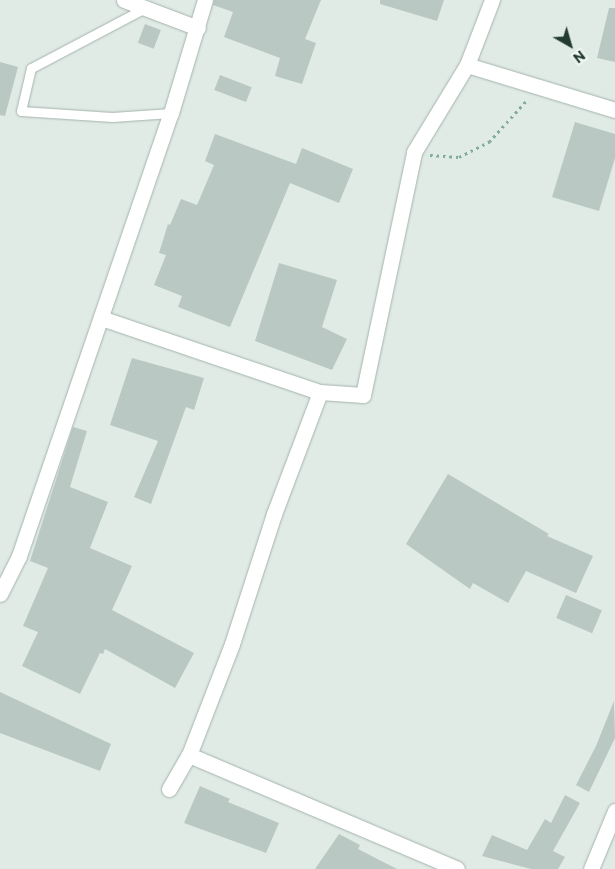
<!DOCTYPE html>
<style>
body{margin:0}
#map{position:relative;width:615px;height:869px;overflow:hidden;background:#e1ebe6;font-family:Commissioner,sans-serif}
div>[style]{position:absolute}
.building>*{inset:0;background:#b9c8c2;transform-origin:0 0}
.path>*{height:3px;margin-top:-1.5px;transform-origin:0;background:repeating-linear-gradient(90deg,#82ad9e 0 2.5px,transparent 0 6.5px)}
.roads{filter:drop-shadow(0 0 1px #a4b3ad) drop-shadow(0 0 1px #a4b3ad)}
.service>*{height:9px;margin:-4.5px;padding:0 4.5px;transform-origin:4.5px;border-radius:4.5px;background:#fff}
.minor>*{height:15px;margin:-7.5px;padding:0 7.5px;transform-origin:7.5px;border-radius:7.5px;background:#fff}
span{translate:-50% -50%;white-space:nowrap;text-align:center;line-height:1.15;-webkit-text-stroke:5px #f1f8f4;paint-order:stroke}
.north{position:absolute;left:545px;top:20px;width:50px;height:50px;-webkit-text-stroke:4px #f1f8f4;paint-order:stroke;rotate:142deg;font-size:14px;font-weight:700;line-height:20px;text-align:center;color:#223b33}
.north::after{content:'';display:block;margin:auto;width:18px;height:22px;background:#223b33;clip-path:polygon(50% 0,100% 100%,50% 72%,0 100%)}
</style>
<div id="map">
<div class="building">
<i style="clip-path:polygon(214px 0,321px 0,305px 39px,316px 43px,302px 84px,275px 76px,280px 58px,224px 37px,233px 12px,213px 5px)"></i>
<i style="clip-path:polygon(380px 0,444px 0,437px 21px,380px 4px)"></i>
<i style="clip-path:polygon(609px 8px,615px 8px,615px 62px,597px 58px)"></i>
<i style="left:145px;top:24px;width:17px;height:20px;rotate:21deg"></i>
<i style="clip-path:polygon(0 62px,18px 67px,5px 116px,0 115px)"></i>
<i style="left:220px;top:75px;width:34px;height:16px;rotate:21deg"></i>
<i style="clip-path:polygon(575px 122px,615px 134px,615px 158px,599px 211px,552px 197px)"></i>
<i style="clip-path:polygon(215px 134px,296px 164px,302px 148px,353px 169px,339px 203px,290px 183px,230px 327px,178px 307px,182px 296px,154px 285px,166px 255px,159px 253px,168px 224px,170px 225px,181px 199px,197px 205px,214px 165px,205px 161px)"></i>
<i style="clip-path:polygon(279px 263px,337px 280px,322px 327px,347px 339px,332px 370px,255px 341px)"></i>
<i style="clip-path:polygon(132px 358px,204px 378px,194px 410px,186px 407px,151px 504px,134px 497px,158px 441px,110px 425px)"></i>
<i style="clip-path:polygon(73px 427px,87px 431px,70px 487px,108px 502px,90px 548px,132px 566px,112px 610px,194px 653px,175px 688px,105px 649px,103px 654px,100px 653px,80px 694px,22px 666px,38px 632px,23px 626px,48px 568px,30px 561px)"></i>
<i style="clip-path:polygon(448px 474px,549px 534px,547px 536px,593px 556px,576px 593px,526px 571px,508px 603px,473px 583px,470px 589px,406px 544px)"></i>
<i style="left:566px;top:595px;width:39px;height:25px;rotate:23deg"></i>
<i style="clip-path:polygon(0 692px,111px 744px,100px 771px,0 733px)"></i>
<i style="clip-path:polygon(614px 701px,615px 738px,589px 792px,576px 785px,596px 746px)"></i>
<i style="clip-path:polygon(200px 786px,230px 799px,228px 802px,279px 823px,266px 853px,184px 823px)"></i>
<i style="clip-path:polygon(565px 795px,580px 803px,553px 851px,565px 857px,558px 869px,531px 869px,482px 856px,492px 835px,527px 850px,545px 819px,551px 823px)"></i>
<i style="clip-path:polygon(339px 834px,360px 845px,358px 849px,397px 869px,315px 869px)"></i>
</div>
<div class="path">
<i style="left:430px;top:155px;width:29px;rotate:4deg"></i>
<i style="left:459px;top:157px;width:34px;rotate:-27deg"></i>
<i style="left:489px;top:142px;width:57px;rotate:-47.9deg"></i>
</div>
<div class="roads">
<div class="service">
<i style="left:145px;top:8px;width:129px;rotate:152.2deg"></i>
<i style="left:31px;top:68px;width:44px;rotate:103.1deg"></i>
<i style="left:21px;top:111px;width:91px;rotate:3.8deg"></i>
<i style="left:112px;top:117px;width:59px;rotate:-3.9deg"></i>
</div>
<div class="minor">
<i style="left:124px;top:0;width:79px;rotate:20.7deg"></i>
<i style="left:467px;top:65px;width:155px;rotate:16.9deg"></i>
<i style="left:101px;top:318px;width:231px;rotate:18.7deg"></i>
<i style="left:320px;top:392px;width:43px;rotate:4deg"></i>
<i style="left:363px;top:395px;width:248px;rotate:-78.1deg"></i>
<i style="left:414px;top:152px;width:102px;rotate:-58.7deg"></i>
<i style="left:467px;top:65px;width:70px;rotate:-69deg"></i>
<i style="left:0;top:594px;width:42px;rotate:-63.4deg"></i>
<i style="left:19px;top:556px;width:468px;rotate:-71.1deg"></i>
<i style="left:171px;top:113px;width:118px;rotate:-73.3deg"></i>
<i style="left:189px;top:755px;width:291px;rotate:23deg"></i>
<i style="left:169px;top:789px;width:39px;rotate:-60deg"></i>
<i style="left:189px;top:755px;width:119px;rotate:-68.8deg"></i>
<i style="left:232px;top:644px;width:137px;rotate:-72.1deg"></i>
<i style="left:274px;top:514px;width:130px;rotate:-69.3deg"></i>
<i style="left:591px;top:869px;width:63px;rotate:-67.5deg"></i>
</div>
</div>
<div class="north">N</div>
</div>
